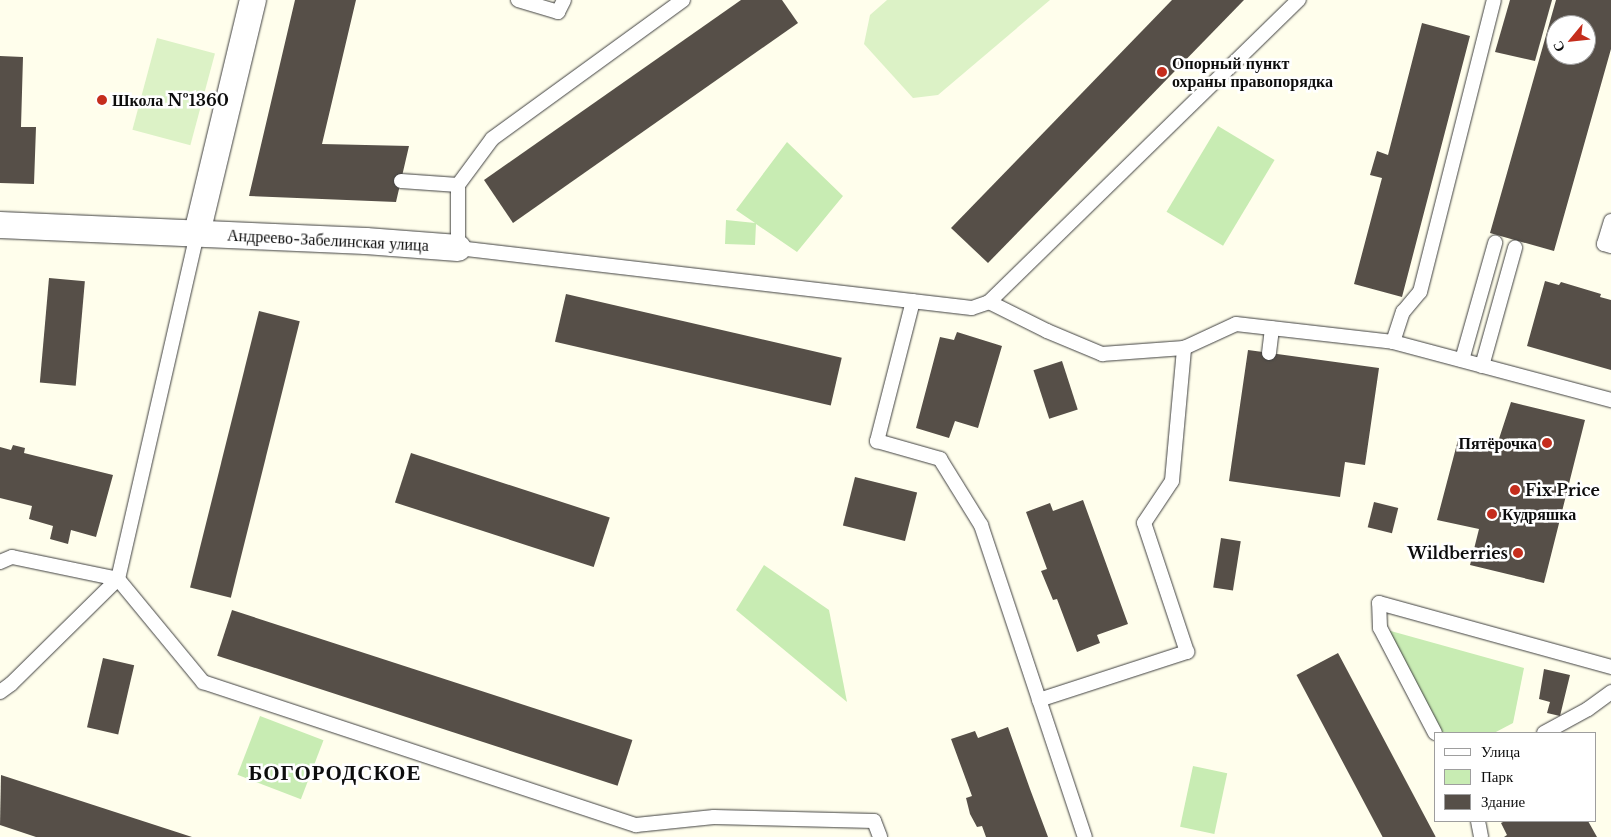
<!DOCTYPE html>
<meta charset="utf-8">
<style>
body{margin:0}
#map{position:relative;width:1611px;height:837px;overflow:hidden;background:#fffeec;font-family:"Libre Baskerville",serif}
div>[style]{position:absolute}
.green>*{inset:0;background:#c8ecb3;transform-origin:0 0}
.pitch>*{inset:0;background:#dcf2c6;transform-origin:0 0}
.building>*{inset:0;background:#564f48;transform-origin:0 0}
.roads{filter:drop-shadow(0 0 1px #404040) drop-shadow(0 0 1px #404040)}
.lane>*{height:14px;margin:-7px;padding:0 7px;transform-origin:7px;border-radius:7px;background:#fff}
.street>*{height:26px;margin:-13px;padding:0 13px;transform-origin:13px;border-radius:13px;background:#fff}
.dots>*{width:14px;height:14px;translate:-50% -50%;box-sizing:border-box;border:2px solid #fff;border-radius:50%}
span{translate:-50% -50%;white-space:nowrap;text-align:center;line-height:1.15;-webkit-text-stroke:5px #fff;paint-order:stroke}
.poi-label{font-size:16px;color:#0d0d0d;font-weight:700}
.left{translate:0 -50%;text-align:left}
.right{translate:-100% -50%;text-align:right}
.street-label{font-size:16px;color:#0d0d0d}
.district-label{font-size:21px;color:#0d0d0d;font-weight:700;letter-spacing:1px}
.legend{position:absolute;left:1434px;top:732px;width:162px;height:90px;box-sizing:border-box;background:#fff;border:1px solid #9e9e9e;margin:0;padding:6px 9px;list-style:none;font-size:15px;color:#0d0d0d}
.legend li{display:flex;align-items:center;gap:10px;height:25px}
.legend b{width:25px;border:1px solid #9e9e9e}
.north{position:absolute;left:1546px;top:15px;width:50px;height:50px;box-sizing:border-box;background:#fff;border:1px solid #9e9e9e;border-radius:50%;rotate:242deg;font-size:14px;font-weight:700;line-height:20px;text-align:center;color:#0d0d0d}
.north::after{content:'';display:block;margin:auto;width:18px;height:22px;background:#c52d1c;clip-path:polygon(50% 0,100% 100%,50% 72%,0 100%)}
</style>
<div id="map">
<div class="green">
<i style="left:1218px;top:126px;width:66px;height:100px;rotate:31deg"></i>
<i style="clip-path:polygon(787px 142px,843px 196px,797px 252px,756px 224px,755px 245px,725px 244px,726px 220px,755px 223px,736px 210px)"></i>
<i style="clip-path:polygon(764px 565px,829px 610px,847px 702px,736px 610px)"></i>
<i style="clip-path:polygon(1380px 628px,1524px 668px,1513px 723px,1494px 733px,1435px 733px)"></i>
<i style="left:260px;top:716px;width:68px;height:63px;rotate:21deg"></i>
<i style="left:1193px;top:766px;width:35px;height:62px;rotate:12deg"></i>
</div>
<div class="pitch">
<i style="clip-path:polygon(887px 0,1050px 0,938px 95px,913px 98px,864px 44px,870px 15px)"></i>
<i style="left:157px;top:38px;width:60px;height:95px;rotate:15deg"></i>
</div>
<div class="building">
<i style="clip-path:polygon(295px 0,356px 0,322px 144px,409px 146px,396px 202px,249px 196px)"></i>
<i style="clip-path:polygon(741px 0,782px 0,798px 23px,513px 223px,484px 180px)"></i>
<i style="clip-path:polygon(1172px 0,1244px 0,988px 263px,951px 228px)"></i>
<i style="clip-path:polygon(1510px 0,1552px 0,1535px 61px,1495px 52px)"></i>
<i style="clip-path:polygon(evenodd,1556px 0,1611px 0,1611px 49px,1554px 251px,1490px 233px,1556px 0,1556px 25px,1586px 25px,1586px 55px,1556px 55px,1556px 25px)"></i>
<i style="clip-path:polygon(1422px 23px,1470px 36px,1402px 297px,1354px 284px,1382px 178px,1370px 175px,1377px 151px,1388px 155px)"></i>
<i style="clip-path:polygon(0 56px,23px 57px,21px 127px,36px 127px,34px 184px,0 183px)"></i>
<i style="left:49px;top:278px;width:36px;height:105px;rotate:5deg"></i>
<i style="clip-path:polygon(1545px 281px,1559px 285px,1561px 282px,1601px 294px,1600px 297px,1611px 300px,1611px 370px,1527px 346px)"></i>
<i style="left:566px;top:294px;width:283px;height:49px;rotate:13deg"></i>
<i style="left:259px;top:311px;width:42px;height:285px;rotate:14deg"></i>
<i style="clip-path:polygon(957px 332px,1002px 346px,978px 428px,955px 421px,949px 438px,916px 428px,940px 337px,954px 340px)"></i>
<i style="clip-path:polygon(1248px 350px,1379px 368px,1365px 465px,1345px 462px,1340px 497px,1229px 481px)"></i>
<i style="left:1062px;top:361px;width:51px;height:30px;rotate:72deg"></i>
<i style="clip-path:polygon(1511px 402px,1585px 420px,1544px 583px,1470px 565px,1479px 529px,1437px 520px,1458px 440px,1495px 451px)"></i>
<i style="clip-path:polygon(13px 445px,25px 448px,24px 453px,113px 475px,96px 537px,71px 530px,68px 544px,50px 539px,53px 526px,29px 519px,32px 506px,0 498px,0 447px,11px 450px)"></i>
<i style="left:411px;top:453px;width:209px;height:52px;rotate:18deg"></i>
<i style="left:855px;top:477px;width:64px;height:50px;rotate:14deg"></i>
<i style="clip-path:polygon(1083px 500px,1128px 624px,1097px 635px,1100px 643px,1077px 652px,1057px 599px,1053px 600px,1041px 571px,1047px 569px,1026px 512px,1050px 503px,1053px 511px)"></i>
<i style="left:1374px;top:502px;width:25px;height:26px;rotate:14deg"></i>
<i style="left:1221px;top:538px;width:20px;height:50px;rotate:9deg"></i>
<i style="left:232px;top:610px;width:421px;height:48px;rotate:18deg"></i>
<i style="left:1338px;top:653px;width:208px;height:47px;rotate:62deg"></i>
<i style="left:103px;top:658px;width:32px;height:71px;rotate:13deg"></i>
<i style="clip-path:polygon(1544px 669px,1570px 675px,1560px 716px,1547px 713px,1550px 702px,1539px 699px)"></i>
<i style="clip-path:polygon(1008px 727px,1030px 789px,1048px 837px,986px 837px,982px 826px,977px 827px,970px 814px,966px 798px,972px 796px,951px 739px,975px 731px,978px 738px)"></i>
<i style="clip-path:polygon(1px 775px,192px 837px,36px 837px,0 825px)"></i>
<i style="clip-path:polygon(1505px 821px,1588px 821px,1597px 837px,1504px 837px,1507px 835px,1501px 823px)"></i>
</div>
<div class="roads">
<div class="lane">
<i style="left:518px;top:0;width:42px;rotate:16.7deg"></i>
<i style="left:558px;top:12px;width:13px;rotate:-63deg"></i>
<i style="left:683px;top:0;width:236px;rotate:144deg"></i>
<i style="left:492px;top:139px;width:57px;rotate:126.5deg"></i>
<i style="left:458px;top:185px;width:63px;rotate:90deg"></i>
<i style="left:458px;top:248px;width:517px;rotate:6.66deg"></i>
<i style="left:972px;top:308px;width:18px;rotate:-19deg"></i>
<i style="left:989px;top:302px;width:433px;rotate:-44.3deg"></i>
<i style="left:401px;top:181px;width:57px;rotate:4deg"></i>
<i style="left:1611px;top:221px;width:24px;rotate:107deg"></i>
<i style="left:1604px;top:244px;width:7px;rotate:16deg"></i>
<i style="left:913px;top:301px;width:145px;rotate:104.4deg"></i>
<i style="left:877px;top:441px;width:66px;rotate:15.9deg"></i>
<i style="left:940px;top:459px;width:78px;rotate:58.2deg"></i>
<i style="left:981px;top:525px;width:329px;rotate:71.6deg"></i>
<i style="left:989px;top:302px;width:65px;rotate:26.6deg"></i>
<i style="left:1047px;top:331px;width:60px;rotate:22.7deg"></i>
<i style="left:1102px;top:354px;width:82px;rotate:-4.2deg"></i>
<i style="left:1184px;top:348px;width:57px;rotate:-24.8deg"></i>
<i style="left:1236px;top:324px;width:158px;rotate:6.5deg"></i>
<i style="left:1393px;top:342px;width:226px;rotate:14.9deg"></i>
<i style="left:1393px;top:342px;width:32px;rotate:-72deg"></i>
<i style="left:1403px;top:312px;width:26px;rotate:-50deg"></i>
<i style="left:1420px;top:292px;width:301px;rotate:-75.8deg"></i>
<i style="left:1269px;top:353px;width:25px;rotate:-83deg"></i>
<i style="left:1462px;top:360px;width:122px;rotate:-74.2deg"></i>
<i style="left:1482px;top:366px;width:123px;rotate:-74.4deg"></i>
<i style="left:0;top:562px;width:13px;rotate:-23deg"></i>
<i style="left:12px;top:557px;width:108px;rotate:11.7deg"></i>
<i style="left:118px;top:579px;width:134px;rotate:50.5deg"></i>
<i style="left:203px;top:682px;width:456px;rotate:18.3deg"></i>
<i style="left:636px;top:825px;width:78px;rotate:-5.9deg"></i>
<i style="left:714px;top:817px;width:160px;rotate:1.4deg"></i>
<i style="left:874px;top:821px;width:17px;rotate:69deg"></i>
<i style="left:0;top:692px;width:14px;rotate:-36deg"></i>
<i style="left:11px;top:684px;width:150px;rotate:-44.5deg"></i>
<i style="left:118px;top:579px;width:355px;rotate:-77.1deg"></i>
<i style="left:1039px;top:700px;width:156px;rotate:-18deg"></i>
<i style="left:1187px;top:652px;width:136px;rotate:-108.4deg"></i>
<i style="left:1144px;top:523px;width:50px;rotate:-56.3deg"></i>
<i style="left:1172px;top:481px;width:134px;rotate:-84.8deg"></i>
<i style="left:1435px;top:733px;width:119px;rotate:-117.6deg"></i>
<i style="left:1380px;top:628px;width:25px;rotate:-92deg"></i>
<i style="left:1379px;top:603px;width:241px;rotate:15.4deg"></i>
<i style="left:1544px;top:733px;width:50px;rotate:-28.6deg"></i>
<i style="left:1588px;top:709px;width:29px;rotate:-36deg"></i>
<i style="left:1478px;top:821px;width:16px;rotate:79deg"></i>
</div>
<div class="street">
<i style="left:0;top:225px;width:366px;rotate:2.5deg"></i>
<i style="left:366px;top:241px;width:92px;rotate:4.4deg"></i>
<i style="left:197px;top:233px;width:240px;rotate:-76.5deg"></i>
</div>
</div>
<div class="dots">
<i style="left:1162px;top:72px;background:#c52d1c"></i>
<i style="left:102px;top:100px;background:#c52d1c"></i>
<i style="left:1547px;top:443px;background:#c52d1c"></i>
<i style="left:1515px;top:490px;background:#c52d1c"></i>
<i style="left:1492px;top:514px;background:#c52d1c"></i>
<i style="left:1518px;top:553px;background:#c52d1c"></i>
</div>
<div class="poi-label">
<span class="left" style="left:1172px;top:72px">Опорный пункт<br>охраны правопорядка</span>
<span class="left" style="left:112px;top:100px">Школа №1360</span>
<span class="right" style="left:1537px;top:443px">Пятёрочка</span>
<span class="left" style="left:1525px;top:490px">Fix Price</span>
<span class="left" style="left:1502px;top:514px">Кудряшка</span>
<span class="right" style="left:1508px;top:553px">Wildberries</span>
</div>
<div class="street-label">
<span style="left:328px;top:240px;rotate:3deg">Андреево-Забелинская улица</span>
</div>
<div class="district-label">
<span style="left:335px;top:773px">БОГОРОДСКОЕ</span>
</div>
<ul class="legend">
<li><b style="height:6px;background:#fff"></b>Улица</li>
<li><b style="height:14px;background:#c8ecb3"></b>Парк</li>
<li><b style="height:14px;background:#564f48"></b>Здание</li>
</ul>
<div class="north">С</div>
</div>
